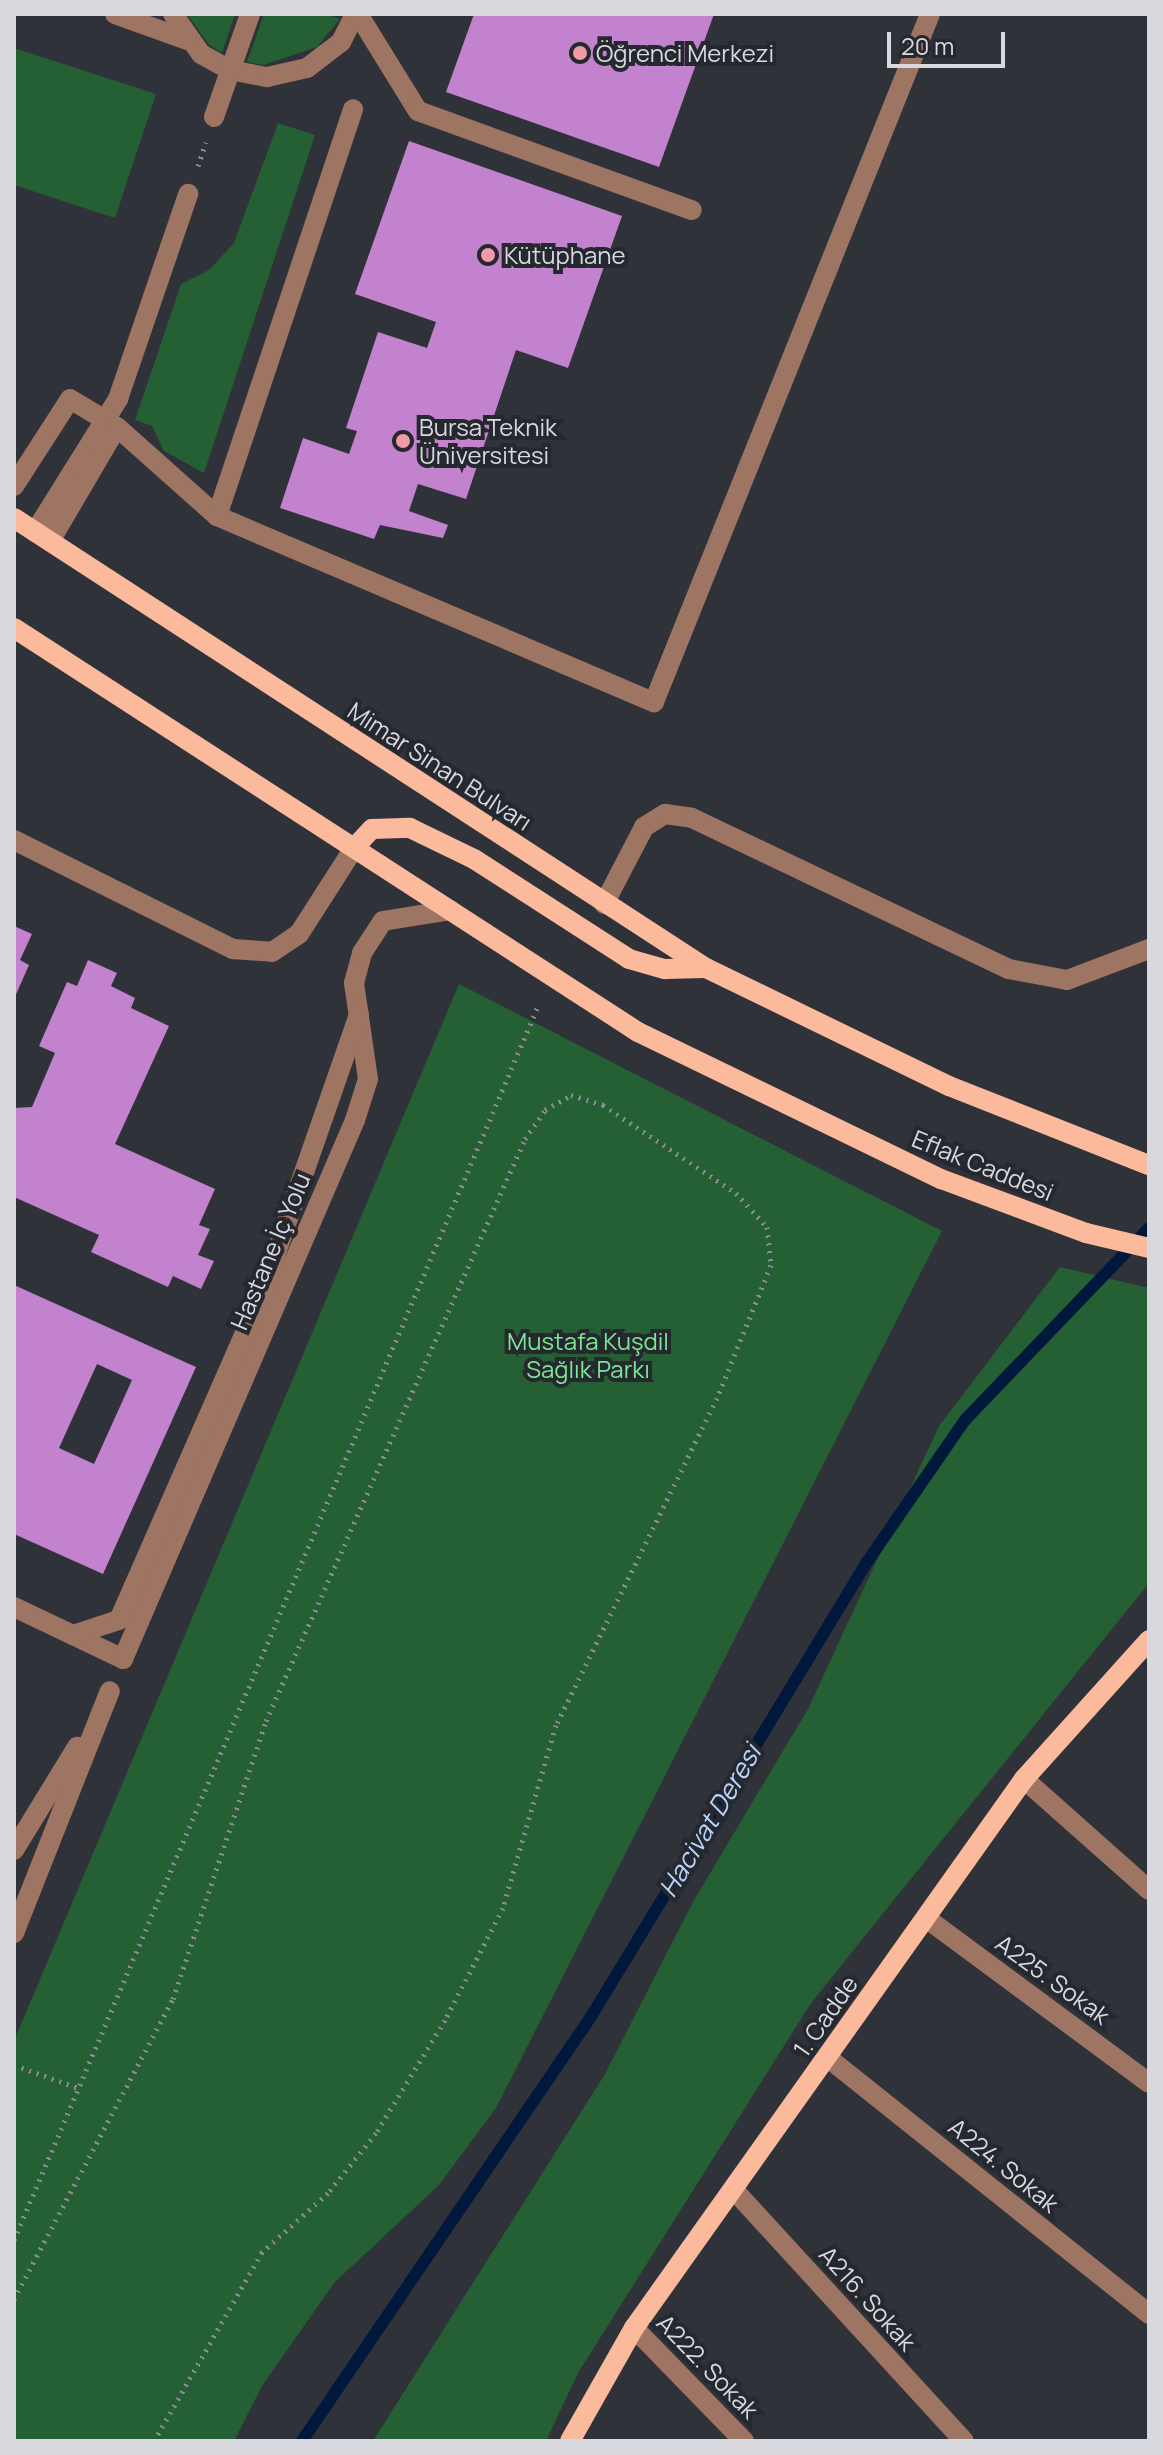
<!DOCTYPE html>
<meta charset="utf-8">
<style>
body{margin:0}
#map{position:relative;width:1163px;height:2455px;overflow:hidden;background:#30323a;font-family:Manrope,sans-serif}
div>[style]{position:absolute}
.green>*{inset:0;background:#255f34}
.stream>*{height:12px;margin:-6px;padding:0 6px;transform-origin:6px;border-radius:6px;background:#01183d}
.building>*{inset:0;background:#c382cd}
.path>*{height:5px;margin-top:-2.5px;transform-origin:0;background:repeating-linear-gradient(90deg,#8a8c92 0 2px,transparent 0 8px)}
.minor>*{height:20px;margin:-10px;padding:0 10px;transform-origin:10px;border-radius:10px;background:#9d7562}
.major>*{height:20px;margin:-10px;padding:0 10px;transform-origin:10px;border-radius:10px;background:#fcba9c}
.dots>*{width:22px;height:22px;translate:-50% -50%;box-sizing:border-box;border:4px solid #26282f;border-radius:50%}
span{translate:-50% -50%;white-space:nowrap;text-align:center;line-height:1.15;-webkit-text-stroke:8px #26282f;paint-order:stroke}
.poi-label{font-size:24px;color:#d7d9de}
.left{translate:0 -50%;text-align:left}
.street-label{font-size:24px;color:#d7d9de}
.park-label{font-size:24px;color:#79e892}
.water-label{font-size:26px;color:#b9d5fd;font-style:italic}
.frame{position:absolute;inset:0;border:16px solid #d7d9de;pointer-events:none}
.scale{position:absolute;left:887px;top:32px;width:118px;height:36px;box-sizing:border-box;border:4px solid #d7d9de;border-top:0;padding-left:10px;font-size:24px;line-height:28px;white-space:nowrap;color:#d7d9de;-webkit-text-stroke:6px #26282f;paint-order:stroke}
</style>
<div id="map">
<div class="green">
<i style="clip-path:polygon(187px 14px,235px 14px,222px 53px,209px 45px)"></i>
<i style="clip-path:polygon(264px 14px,326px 14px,340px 19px,317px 47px,263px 65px,247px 62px)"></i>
<i style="clip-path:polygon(14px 48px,156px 94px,115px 218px,14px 185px)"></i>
<i style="clip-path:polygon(278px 123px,315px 135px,204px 473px,164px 451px,152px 426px,135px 420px,181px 284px,209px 270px,234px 243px)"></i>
<i style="clip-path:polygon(459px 984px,942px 1231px,496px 2108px,439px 2185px,334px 2283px,262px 2386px,234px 2441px,14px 2441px,14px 2041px)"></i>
<i style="clip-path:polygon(1060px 1267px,1149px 1288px,1149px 1583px,811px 2003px,578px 2373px,546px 2441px,373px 2441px,605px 2074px,693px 1902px,808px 1709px,939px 1426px)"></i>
</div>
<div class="stream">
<i style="left:302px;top:2441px;width:515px;rotate:-55.75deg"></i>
<i style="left:592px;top:2015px;width:530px;rotate:-58.74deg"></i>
<i style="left:867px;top:1562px;width:173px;rotate:-55.4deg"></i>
<i style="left:965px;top:1420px;width:266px;rotate:-46.2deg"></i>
</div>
<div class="building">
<i style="clip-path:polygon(474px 14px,714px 14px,659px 167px,446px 92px)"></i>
<i style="clip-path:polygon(409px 141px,622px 216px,568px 368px,516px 350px,466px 499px,418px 484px,409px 511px,448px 525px,443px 538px,380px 525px,374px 539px,280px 508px,303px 438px,349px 454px,357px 431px,346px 428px,378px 332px,427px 348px,436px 322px,355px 294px)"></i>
<i style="clip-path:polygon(14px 926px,32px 934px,20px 960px,29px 965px,14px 999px)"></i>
<i style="clip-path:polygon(88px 960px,117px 973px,111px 986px,135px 998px,131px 1008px,169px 1026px,115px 1144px,215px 1189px,199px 1225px,210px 1229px,198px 1255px,214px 1261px,201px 1289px,173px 1276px,168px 1287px,91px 1252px,99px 1235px,14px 1197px,14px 1108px,32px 1107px,55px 1053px,39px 1046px,67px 982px,77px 986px)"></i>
<i style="clip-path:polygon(evenodd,14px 1285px,196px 1367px,103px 1574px,14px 1534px,14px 1285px,97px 1364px,132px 1380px,94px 1464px,59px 1448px,97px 1364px)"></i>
</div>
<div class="path">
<i style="left:198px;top:166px;width:25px;rotate:-72deg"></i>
<i style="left:14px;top:2065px;width:71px;rotate:19.7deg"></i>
<i style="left:14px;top:2240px;width:1343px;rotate:-66.99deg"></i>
<i style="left:14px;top:2299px;width:340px;rotate:-62.1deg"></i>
<i style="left:173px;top:1999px;width:293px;rotate:-71.5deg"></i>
<i style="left:266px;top:1721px;width:637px;rotate:-66.01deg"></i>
<i style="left:525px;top:1139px;width:35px;rotate:-55deg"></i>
<i style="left:545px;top:1110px;width:30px;rotate:-30deg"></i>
<i style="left:571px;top:1095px;width:34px;rotate:17deg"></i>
<i style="left:603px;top:1105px;width:159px;rotate:33.5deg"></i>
<i style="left:736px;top:1193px;width:46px;rotate:47.6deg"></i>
<i style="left:767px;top:1227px;width:38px;rotate:84deg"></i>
<i style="left:771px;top:1265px;width:144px;rotate:112.1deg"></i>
<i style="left:717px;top:1398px;width:364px;rotate:116.2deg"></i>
<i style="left:556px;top:1725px;width:191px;rotate:106.2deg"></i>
<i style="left:503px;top:1908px;width:126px;rotate:117.4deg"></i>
<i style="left:445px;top:2020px;width:132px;rotate:121.4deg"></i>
<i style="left:376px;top:2133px;width:77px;rotate:128.7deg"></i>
<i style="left:328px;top:2193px;width:89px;rotate:138.2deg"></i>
<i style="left:262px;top:2252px;width:218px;rotate:119.7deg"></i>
</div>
<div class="minor">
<i style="left:115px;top:14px;width:77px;rotate:19.9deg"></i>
<i style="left:173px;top:14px;width:49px;rotate:55deg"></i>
<i style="left:201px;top:54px;width:33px;rotate:29deg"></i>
<i style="left:230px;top:70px;width:38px;rotate:11deg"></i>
<i style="left:267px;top:77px;width:41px;rotate:-12.7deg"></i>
<i style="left:307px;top:68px;width:43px;rotate:-37.4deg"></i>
<i style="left:341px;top:42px;width:31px;rotate:-63deg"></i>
<i style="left:358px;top:14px;width:114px;rotate:58.3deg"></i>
<i style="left:418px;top:111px;width:291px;rotate:19.9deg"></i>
<i style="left:214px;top:117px;width:109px;rotate:-70.7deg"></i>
<i style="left:14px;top:486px;width:103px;rotate:-57.2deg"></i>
<i style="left:70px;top:399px;width:52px;rotate:31deg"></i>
<i style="left:217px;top:516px;width:475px;rotate:23.1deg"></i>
<i style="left:654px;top:702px;width:741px;rotate:-68.14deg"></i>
<i style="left:35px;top:532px;width:157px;rotate:-58deg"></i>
<i style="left:118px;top:399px;width:217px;rotate:-71.1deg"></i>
<i style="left:50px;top:541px;width:132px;rotate:-59.6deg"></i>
<i style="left:117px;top:427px;width:134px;rotate:41.7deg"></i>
<i style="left:217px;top:516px;width:429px;rotate:-71.5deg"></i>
<i style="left:14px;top:840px;width:245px;rotate:26.5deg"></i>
<i style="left:233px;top:949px;width:39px;rotate:4deg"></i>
<i style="left:272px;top:952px;width:32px;rotate:-34deg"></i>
<i style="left:299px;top:934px;width:102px;rotate:-57.4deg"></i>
<i style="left:604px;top:904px;width:87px;rotate:-62.5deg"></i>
<i style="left:644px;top:827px;width:25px;rotate:-32deg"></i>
<i style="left:665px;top:814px;width:27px;rotate:8deg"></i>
<i style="left:692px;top:818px;width:351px;rotate:25.5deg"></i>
<i style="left:1009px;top:969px;width:59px;rotate:10.7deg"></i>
<i style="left:1067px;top:980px;width:88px;rotate:-20.7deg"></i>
<i style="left:14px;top:1607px;width:121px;rotate:25.5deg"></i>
<i style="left:123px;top:1659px;width:587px;rotate:-66.71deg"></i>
<i style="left:355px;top:1120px;width:43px;rotate:-72.4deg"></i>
<i style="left:368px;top:1079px;width:97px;rotate:-98.3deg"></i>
<i style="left:354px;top:983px;width:31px;rotate:-75deg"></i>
<i style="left:362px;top:953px;width:38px;rotate:-57deg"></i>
<i style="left:383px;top:921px;width:68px;rotate:-9.3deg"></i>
<i style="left:73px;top:1635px;width:48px;rotate:-18.1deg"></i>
<i style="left:119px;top:1620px;width:354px;rotate:-66.3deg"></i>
<i style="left:261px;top:1296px;width:298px;rotate:-70.8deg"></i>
<i style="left:1024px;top:1779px;width:167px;rotate:41.6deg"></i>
<i style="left:14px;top:1850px;width:121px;rotate:-58.5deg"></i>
<i style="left:926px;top:1918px;width:277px;rotate:36.5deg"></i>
<i style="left:14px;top:1933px;width:260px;rotate:-68.4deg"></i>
<i style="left:827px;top:2057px;width:412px;rotate:38.6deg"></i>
<i style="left:734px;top:2190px;width:340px;rotate:47.5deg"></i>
<i style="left:634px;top:2328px;width:158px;rotate:45.8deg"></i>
</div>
<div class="major">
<i style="left:14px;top:518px;width:825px;rotate:33.04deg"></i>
<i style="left:706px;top:968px;width:270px;rotate:25.9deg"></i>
<i style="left:949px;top:1086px;width:215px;rotate:21.6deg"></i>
<i style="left:14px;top:628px;width:743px;rotate:32.92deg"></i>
<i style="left:638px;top:1032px;width:337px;rotate:25.9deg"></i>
<i style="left:941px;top:1179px;width:155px;rotate:20.4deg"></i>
<i style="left:1086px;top:1233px;width:65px;rotate:13.4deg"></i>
<i style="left:354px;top:848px;width:26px;rotate:-47deg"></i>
<i style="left:372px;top:829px;width:38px;rotate:-2deg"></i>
<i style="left:410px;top:828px;width:71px;rotate:25.8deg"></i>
<i style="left:474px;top:859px;width:184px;rotate:32.8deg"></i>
<i style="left:629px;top:959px;width:37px;rotate:16deg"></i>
<i style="left:665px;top:969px;width:41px;rotate:-1.4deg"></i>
<i style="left:570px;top:2441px;width:130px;rotate:-60.5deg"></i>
<i style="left:634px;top:2328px;width:673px;rotate:-54.61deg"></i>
<i style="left:1024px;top:1779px;width:187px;rotate:-48deg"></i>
</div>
<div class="dots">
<i style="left:580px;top:53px;background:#f39aa9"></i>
<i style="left:488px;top:255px;background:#f39aa9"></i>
<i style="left:403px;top:441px;background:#f39aa9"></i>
</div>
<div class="poi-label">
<span class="left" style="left:596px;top:53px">Öğrenci Merkezi</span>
<span class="left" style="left:504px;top:255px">Kütüphane</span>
<span class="left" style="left:419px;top:441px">Bursa Teknik<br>Üniversitesi</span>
</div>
<div class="street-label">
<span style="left:440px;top:766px;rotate:33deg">Mimar Sinan Bulvarı</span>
<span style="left:983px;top:1165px;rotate:22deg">Eflak Caddesi</span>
<span style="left:270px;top:1251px;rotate:-67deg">Hastane İç Yolu</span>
<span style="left:1053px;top:1979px;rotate:36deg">A225. Sokak</span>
<span style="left:825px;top:2016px;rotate:-55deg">1. Cadde</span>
<span style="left:1004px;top:2165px;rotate:39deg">A224. Sokak</span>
<span style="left:868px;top:2298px;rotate:48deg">A216. Sokak</span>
<span style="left:708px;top:2366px;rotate:46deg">A222. Sokak</span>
</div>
<div class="park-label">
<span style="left:588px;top:1355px">Mustafa Kuşdil<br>Sağlık Parkı</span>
</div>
<div class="water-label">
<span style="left:710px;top:1821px;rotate:-59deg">Hacivat Deresi</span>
</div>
<div class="frame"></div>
<div class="scale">20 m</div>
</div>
